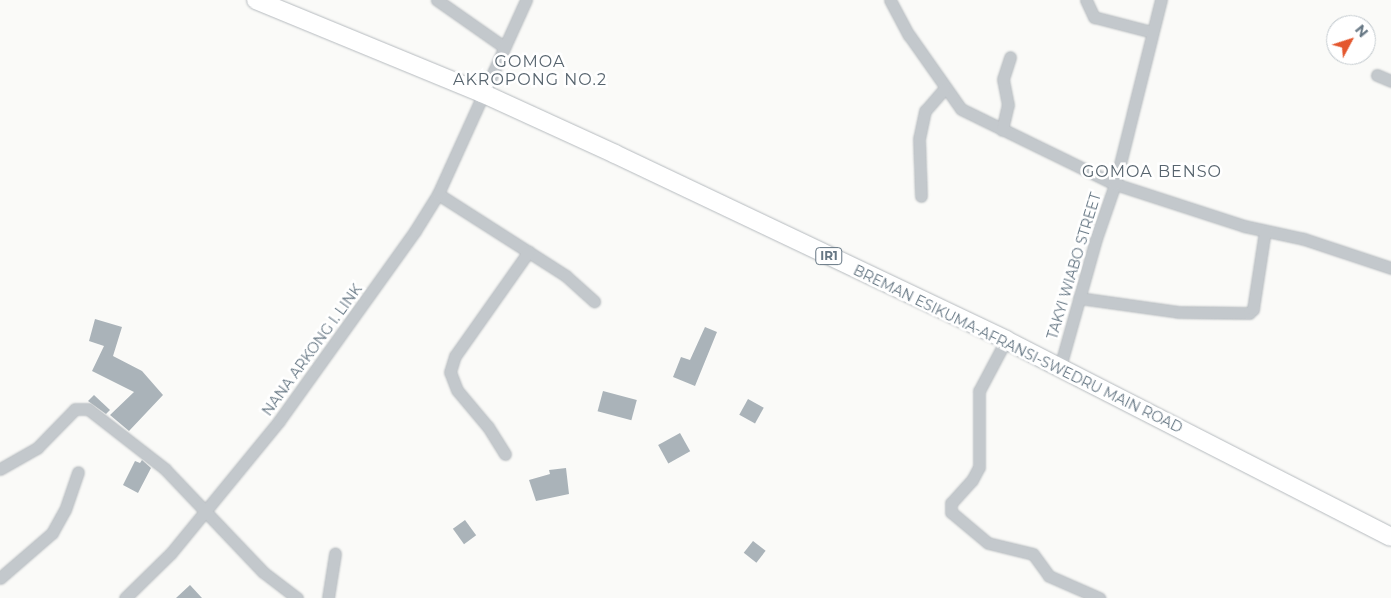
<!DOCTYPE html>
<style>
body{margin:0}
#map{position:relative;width:1391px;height:598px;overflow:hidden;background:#fafaf8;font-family:Montserrat,sans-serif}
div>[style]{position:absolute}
.building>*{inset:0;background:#aab3b9;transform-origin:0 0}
.roads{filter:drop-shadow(0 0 1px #b5babe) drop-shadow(0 0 1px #b5babe)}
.street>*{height:11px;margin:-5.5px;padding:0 5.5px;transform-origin:5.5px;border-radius:5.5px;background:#c3c8cc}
.primary>*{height:18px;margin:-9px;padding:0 9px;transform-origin:9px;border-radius:9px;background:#fff}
span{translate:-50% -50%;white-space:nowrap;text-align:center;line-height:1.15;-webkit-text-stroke:5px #fff;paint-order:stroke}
.shield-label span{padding:1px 4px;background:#fff;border:1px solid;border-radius:4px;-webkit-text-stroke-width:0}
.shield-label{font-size:12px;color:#657683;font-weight:700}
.street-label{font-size:14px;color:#657683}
.quarter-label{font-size:16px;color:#57646e;letter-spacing:1px}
.north{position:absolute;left:1326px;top:15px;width:50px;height:50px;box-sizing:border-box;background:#fff;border:1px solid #c1c8cd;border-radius:50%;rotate:50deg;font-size:14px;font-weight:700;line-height:20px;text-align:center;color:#657683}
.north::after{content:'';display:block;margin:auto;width:18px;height:22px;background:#e4572e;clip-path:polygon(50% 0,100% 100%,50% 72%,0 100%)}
</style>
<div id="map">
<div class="building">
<i style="clip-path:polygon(95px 319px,122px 327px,113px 356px,142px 371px,163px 395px,129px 431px,110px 415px,134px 392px,92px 371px,104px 346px,89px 341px)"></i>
<i style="clip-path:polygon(705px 327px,717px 332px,695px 386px,673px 377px,681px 357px,690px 360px)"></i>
<i style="left:603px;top:391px;width:35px;height:21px;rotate:15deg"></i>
<i style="clip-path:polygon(94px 395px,110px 410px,106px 414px,88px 401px)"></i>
<i style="left:748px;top:399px;width:18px;height:18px;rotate:29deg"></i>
<i style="left:680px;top:433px;width:21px;height:25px;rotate:61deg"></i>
<i style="clip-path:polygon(142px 460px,151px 468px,138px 493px,123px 485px,135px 461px,140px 463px)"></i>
<i style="clip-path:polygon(566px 468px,569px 494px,536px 501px,529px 480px,550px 474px,549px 470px)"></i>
<i style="left:465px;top:520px;width:19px;height:15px;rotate:54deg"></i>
<i style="left:753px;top:541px;width:16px;height:15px;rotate:38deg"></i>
<i style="clip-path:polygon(190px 585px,202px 598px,176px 598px)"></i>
</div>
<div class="roads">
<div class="street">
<i style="left:437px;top:0;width:82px;rotate:35deg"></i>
<i style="left:890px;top:0;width:40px;rotate:62deg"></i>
<i style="left:909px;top:35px;width:90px;rotate:54.9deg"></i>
<i style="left:961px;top:109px;width:171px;rotate:26deg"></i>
<i style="left:1115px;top:184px;width:136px;rotate:18deg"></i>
<i style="left:1244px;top:226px;width:61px;rotate:12.2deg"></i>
<i style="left:1304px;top:239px;width:92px;rotate:18.4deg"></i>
<i style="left:1086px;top:0;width:19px;rotate:65deg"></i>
<i style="left:1094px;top:17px;width:60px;rotate:14.5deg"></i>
<i style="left:1377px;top:75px;width:15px;rotate:23deg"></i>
<i style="left:1002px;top:130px;width:26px;rotate:-77deg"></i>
<i style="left:1008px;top:105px;width:26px;rotate:-101deg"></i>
<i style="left:1003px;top:79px;width:23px;rotate:-72deg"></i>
<i style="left:438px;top:194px;width:152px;rotate:32.6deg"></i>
<i style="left:566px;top:276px;width:38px;rotate:42deg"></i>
<i style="left:921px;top:196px;width:57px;rotate:-92deg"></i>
<i style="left:919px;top:139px;width:29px;rotate:-78deg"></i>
<i style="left:925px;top:111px;width:29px;rotate:-49deg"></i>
<i style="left:1079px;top:298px;width:100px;rotate:8deg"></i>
<i style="left:1178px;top:312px;width:71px;rotate:0.8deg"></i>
<i style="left:1249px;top:313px;width:6px;rotate:-45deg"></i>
<i style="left:1253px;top:309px;width:79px;rotate:-81.3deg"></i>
<i style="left:1006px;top:340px;width:58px;rotate:117.9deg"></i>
<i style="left:979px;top:391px;width:76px;rotate:90deg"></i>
<i style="left:979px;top:467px;width:15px;rotate:118deg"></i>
<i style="left:972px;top:480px;width:31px;rotate:132deg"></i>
<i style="left:951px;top:503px;width:9px;rotate:90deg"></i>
<i style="left:951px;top:512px;width:48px;rotate:40deg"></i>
<i style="left:988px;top:543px;width:46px;rotate:13.7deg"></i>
<i style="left:1033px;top:554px;width:27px;rotate:54deg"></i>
<i style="left:1049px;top:576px;width:55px;rotate:23.7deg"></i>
<i style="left:1060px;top:367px;width:133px;rotate:-74.3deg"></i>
<i style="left:1096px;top:239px;width:58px;rotate:-70.9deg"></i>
<i style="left:1115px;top:184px;width:190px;rotate:-76deg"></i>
<i style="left:505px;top:454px;width:32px;rotate:-122deg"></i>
<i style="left:488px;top:427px;width:48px;rotate:-130deg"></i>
<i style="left:457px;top:390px;width:19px;rotate:-111deg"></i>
<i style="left:450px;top:372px;width:17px;rotate:-73deg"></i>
<i style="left:455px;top:356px;width:128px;rotate:-54.8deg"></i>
<i style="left:0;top:469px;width:43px;rotate:-29.6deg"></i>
<i style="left:37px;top:448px;width:54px;rotate:-45.7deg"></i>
<i style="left:75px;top:409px;width:13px"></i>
<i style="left:88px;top:409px;width:98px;rotate:37.9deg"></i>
<i style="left:165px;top:469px;width:142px;rotate:46.4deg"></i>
<i style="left:263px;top:572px;width:43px;rotate:37.4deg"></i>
<i style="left:0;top:578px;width:69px;rotate:-40.9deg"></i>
<i style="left:52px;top:533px;width:26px;rotate:-61deg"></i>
<i style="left:65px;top:510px;width:40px;rotate:-71.1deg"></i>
<i style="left:125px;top:598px;width:64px;rotate:-44.4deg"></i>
<i style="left:171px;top:553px;width:171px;rotate:-50.7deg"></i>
<i style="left:279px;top:421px;width:234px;rotate:-54.4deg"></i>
<i style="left:415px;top:231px;width:44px;rotate:-58.1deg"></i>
<i style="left:438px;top:194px;width:213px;rotate:-65.6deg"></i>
<i style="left:328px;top:598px;width:45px;rotate:-81deg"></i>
</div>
<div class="primary">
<i style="left:256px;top:0;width:244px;rotate:22.4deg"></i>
<i style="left:482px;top:93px;width:146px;rotate:24.6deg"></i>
<i style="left:615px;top:154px;width:433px;rotate:25.4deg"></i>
<i style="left:1006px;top:340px;width:432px;rotate:27.1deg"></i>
</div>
</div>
<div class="shield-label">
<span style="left:829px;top:256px">IR1</span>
</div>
<div class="street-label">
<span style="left:1074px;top:266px;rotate:-73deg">TAKYI WIABO STREET</span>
<span style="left:1018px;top:349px;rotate:26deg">BREMAN ESIKUMA-AFRANSI-SWEDRU MAIN ROAD</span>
<span style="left:312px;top:350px;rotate:-54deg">NANA ARKONG I. LINK</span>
</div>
<div class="quarter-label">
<span style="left:530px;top:71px">GOMOA<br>AKROPONG NO.2</span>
<span style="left:1152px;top:172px">GOMOA BENSO</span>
</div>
<div class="north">N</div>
</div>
